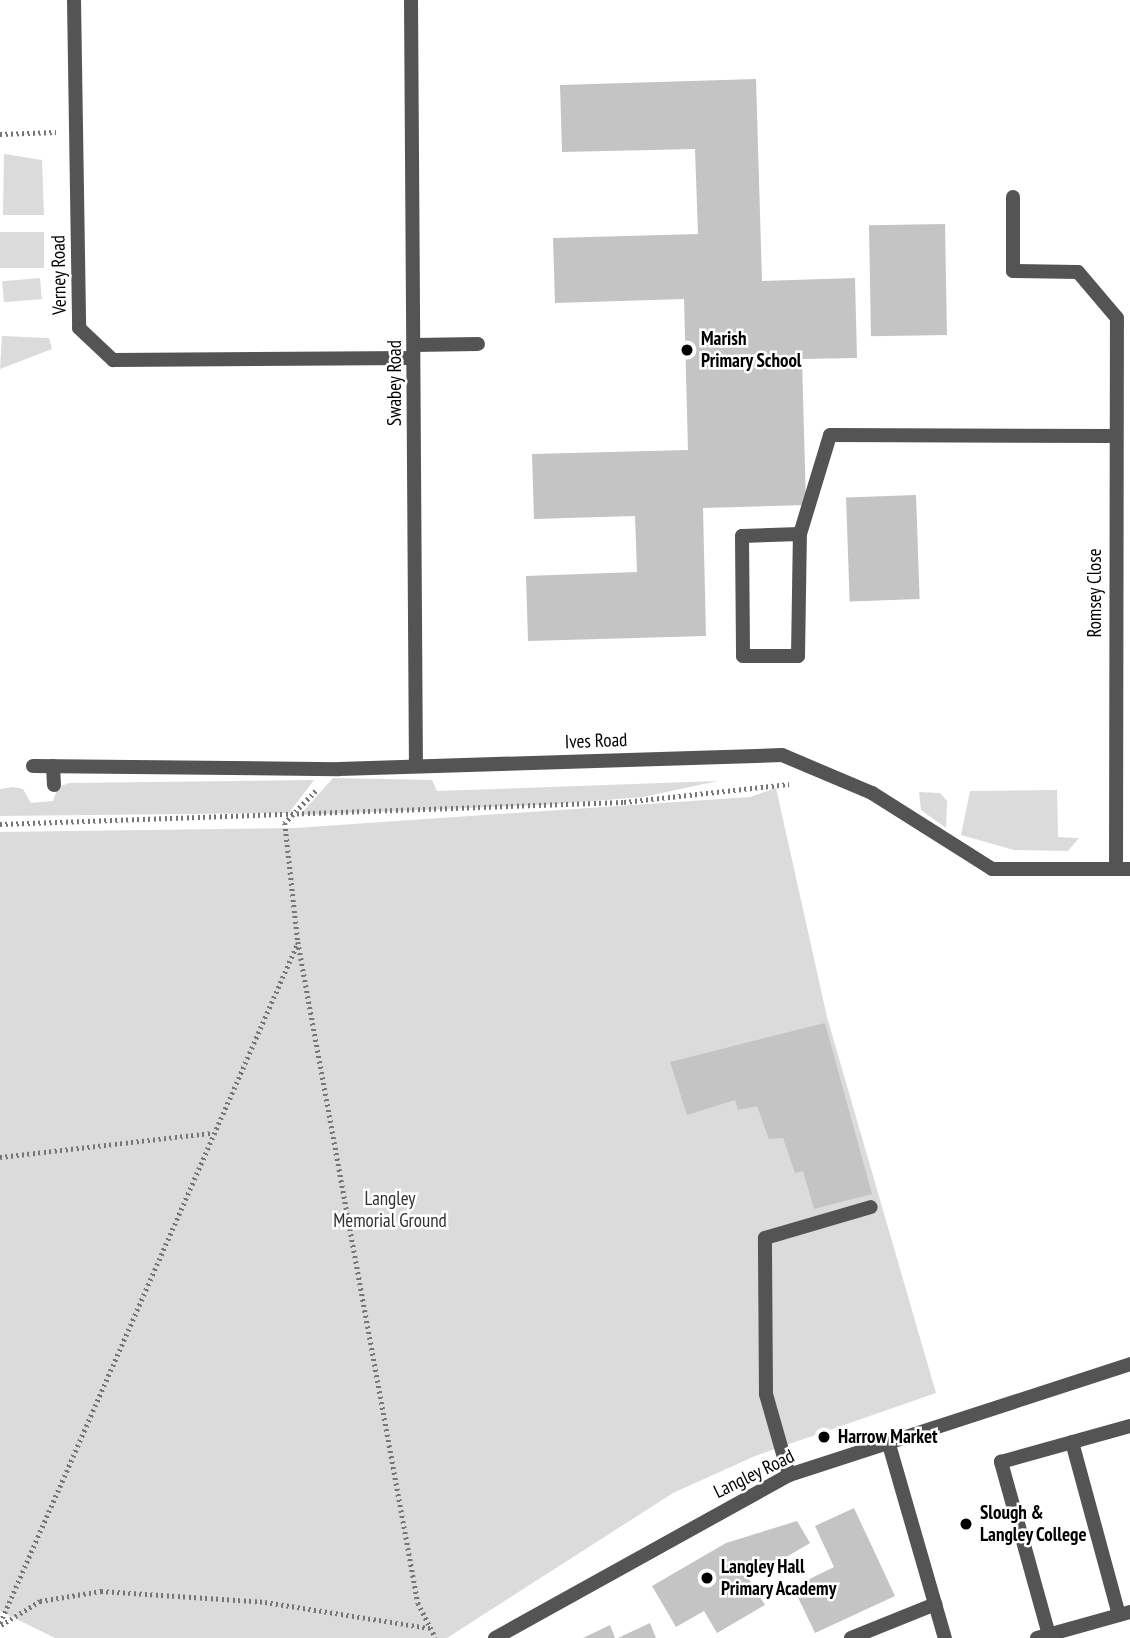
<!DOCTYPE html>
<style>
body{margin:0}
#map{position:relative;width:1130px;height:1638px;overflow:hidden;background:#fff;font-family:"PT Sans Narrow",sans-serif}
div>[style]{position:absolute}
.green>*{inset:0;background:#dbdbdb;transform-origin:0 0}
.building>*{inset:0;background:#c4c4c4;transform-origin:0 0}
.path>*{height:4.5px;margin-top:-2.25px;transform-origin:0;background:repeating-linear-gradient(90deg,#767676 0 2px,transparent 0 5.5px)}
.service>*{height:14px;margin:-7px;padding:0 7px;transform-origin:7px;border-radius:7px;background:#545454}
.minor>*{height:14px;margin:-7px;padding:0 7px;transform-origin:7px;border-radius:7px;background:#545454}
.tertiary>*{height:14px;margin:-7px;padding:0 7px;transform-origin:7px;border-radius:7px;background:#545454}
.dots>*{width:19px;height:19px;translate:-50% -50%;box-sizing:border-box;border:4px solid #fff;border-radius:50%}
span{translate:-50% -50%;white-space:nowrap;text-align:center;line-height:1.15;-webkit-text-stroke:5px #fff;paint-order:stroke}
.street-label{font-size:19px;color:#000}
.poi-label{font-size:19px;color:#000;font-weight:700}
.left{translate:0 -50%;text-align:left}
.park-label{font-size:19px;color:#323232}
</style>
<div id="map">
<div class="green">
<i style="clip-path:polygon(4px 154px,42px 160px,44px 215px,3px 215px)"></i>
<i style="left:0;top:232px;width:44px;height:36px"></i>
<i style="left:40px;top:278px;width:21px;height:38px;rotate:85deg"></i>
<i style="clip-path:polygon(2px 336px,49px 338px,52px 349px,0 369px)"></i>
<i style="clip-path:polygon(333px 778px,432px 780px,437px 791px,718px 781px,643px 797px,543px 805px,300px 815px)"></i>
<i style="clip-path:polygon(314px 780px,289px 813px,0 816px,0 789px,13px 787px,23px 789px,31px 803px,53px 801px,58px 787px,69px 783px)"></i>
<i style="clip-path:polygon(776px 788px,827px 1017px,936px 1393px,755px 1456px,673px 1493px,447px 1638px,55px 1638px,0 1611px,0 832px,295px 828px,750px 797px)"></i>
<i style="clip-path:polygon(1057px 790px,1058px 837px,1079px 838px,1068px 851px,1014px 850px,961px 835px,970px 791px)"></i>
<i style="clip-path:polygon(919px 792px,940px 793px,947px 801px,946px 828px,921px 810px)"></i>
</div>
<div class="building">
<i style="clip-path:polygon(756px 79px,762px 281px,855px 278px,857px 358px,802px 359px,806px 505px,703px 508px,706px 636px,528px 641px,526px 576px,637px 572px,635px 516px,534px 519px,532px 454px,688px 450px,684px 299px,555px 303px,553px 238px,698px 234px,695px 149px,562px 152px,560px 85px)"></i>
<i style="left:945px;top:224px;width:111px;height:76px;rotate:89deg"></i>
<i style="left:916px;top:495px;width:104px;height:70px;rotate:88deg"></i>
<i style="clip-path:polygon(825px 1023px,872px 1194px,814px 1209px,803px 1171px,795px 1173px,783px 1138px,769px 1139px,757px 1106px,738px 1110px,735px 1100px,687px 1115px,670px 1062px)"></i>
<i style="clip-path:polygon(854px 1508px,895px 1596px,815px 1633px,793px 1587px,834px 1567px,815px 1526px)"></i>
<i style="clip-path:polygon(797px 1521px,810px 1543px,749px 1579px,765px 1605px,717px 1633px,704px 1611px,676px 1627px,652px 1586px,726px 1543px)"></i>
<i style="clip-path:polygon(650px 1623px,656px 1638px,618px 1638px)"></i>
<i style="clip-path:polygon(610px 1625px,615px 1638px,583px 1638px)"></i>
</div>
<div class="path">
<i style="left:0;top:134px;width:56px;rotate:-2deg"></i>
<i style="left:316px;top:791px;width:45px;rotate:134.1deg"></i>
<i style="left:285px;top:823px;width:120px;rotate:83.8deg"></i>
<i style="left:298px;top:942px;width:672px;rotate:79.71deg"></i>
<i style="left:418px;top:1603px;width:39px;rotate:63deg"></i>
<i style="left:0;top:824px;width:624px;rotate:-2.02deg"></i>
<i style="left:624px;top:802px;width:166px;rotate:-6.2deg"></i>
<i style="left:0;top:1157px;width:213px;rotate:-6.5deg"></i>
<i style="left:0;top:1623px;width:743px;rotate:-66.37deg"></i>
<i style="left:1px;top:1625px;width:46px;rotate:-31.6deg"></i>
<i style="left:40px;top:1601px;width:62px;rotate:-9.3deg"></i>
<i style="left:101px;top:1591px;width:164px;rotate:3.8deg"></i>
<i style="left:265px;top:1602px;width:167px;rotate:9deg"></i>
</div>
<div class="service">
<i style="left:1013px;top:197px;width:74px;rotate:90deg"></i>
<i style="left:1013px;top:271px;width:65px;rotate:0.9deg"></i>
<i style="left:1078px;top:272px;width:60px;rotate:49.7deg"></i>
<i style="left:414px;top:345px;width:64px;rotate:-0.9deg"></i>
<i style="left:800px;top:534px;width:58px;rotate:178deg"></i>
<i style="left:742px;top:536px;width:120px;rotate:89.5deg"></i>
<i style="left:743px;top:656px;width:55px"></i>
<i style="left:798px;top:656px;width:122px;rotate:-89.1deg"></i>
<i style="left:800px;top:534px;width:103px;rotate:-73.1deg"></i>
<i style="left:830px;top:435px;width:283px;rotate:0.2deg"></i>
<i style="left:53px;top:766px;width:19px;rotate:87deg"></i>
<i style="left:888px;top:1441px;width:205px;rotate:73.9deg"></i>
<i style="left:1072px;top:1442px;width:179px;rotate:74.8deg"></i>
<i style="left:789px;top:1475px;width:84px;rotate:-105.9deg"></i>
<i style="left:766px;top:1394px;width:156px;rotate:-90.4deg"></i>
<i style="left:765px;top:1238px;width:110px;rotate:-16.3deg"></i>
<i style="left:1049px;top:1635px;width:180px;rotate:-105.5deg"></i>
<i style="left:1001px;top:1462px;width:134px;rotate:-15.6deg"></i>
<i style="left:851px;top:1638px;width:91px;rotate:-22deg"></i>
<i style="left:1037px;top:1638px;width:97px;rotate:-15.6deg"></i>
</div>
<div class="minor">
<i style="left:74px;top:0;width:328px;rotate:89.1deg"></i>
<i style="left:79px;top:328px;width:47px;rotate:43.3deg"></i>
<i style="left:113px;top:360px;width:300px;rotate:-0.4deg"></i>
<i style="left:411px;top:0;width:766px;rotate:89.63deg"></i>
<i style="left:33px;top:766px;width:306px;rotate:0.6deg"></i>
<i style="left:339px;top:769px;width:443px;rotate:-1.8deg"></i>
<i style="left:782px;top:755px;width:98px;rotate:22.9deg"></i>
<i style="left:872px;top:793px;width:142px;rotate:32.3deg"></i>
<i style="left:992px;top:869px;width:138px"></i>
<i style="left:1116px;top:869px;width:551px;rotate:-89.9deg"></i>
</div>
<div class="tertiary">
<i style="left:495px;top:1638px;width:336px;rotate:-29deg"></i>
<i style="left:789px;top:1475px;width:359px;rotate:-18deg"></i>
</div>
<div class="dots">
<i style="left:687px;top:350px;background:#000"></i>
<i style="left:824px;top:1437px;background:#000"></i>
<i style="left:966px;top:1524px;background:#000"></i>
<i style="left:707px;top:1578px;background:#000"></i>
</div>
<div class="street-label">
<span style="left:59px;top:275px;rotate:-91deg">Verney Road</span>
<span style="left:395px;top:383px;rotate:-90deg">Swabey Road</span>
<span style="left:1095px;top:593px;rotate:-90deg">Romsey Close</span>
<span style="left:596px;top:741px;rotate:-2deg">Ives Road</span>
<span style="left:754px;top:1474px;rotate:-26deg">Langley Road</span>
</div>
<div class="poi-label">
<span class="left" style="left:701px;top:350px">Marish<br>Primary School</span>
<span class="left" style="left:838px;top:1437px">Harrow Market</span>
<span class="left" style="left:980px;top:1524px">Slough &amp;<br>Langley College</span>
<span class="left" style="left:721px;top:1578px">Langley Hall<br>Primary Academy</span>
</div>
<div class="park-label">
<span style="left:390px;top:1210px">Langley<br>Memorial Ground</span>
</div>
</div>
